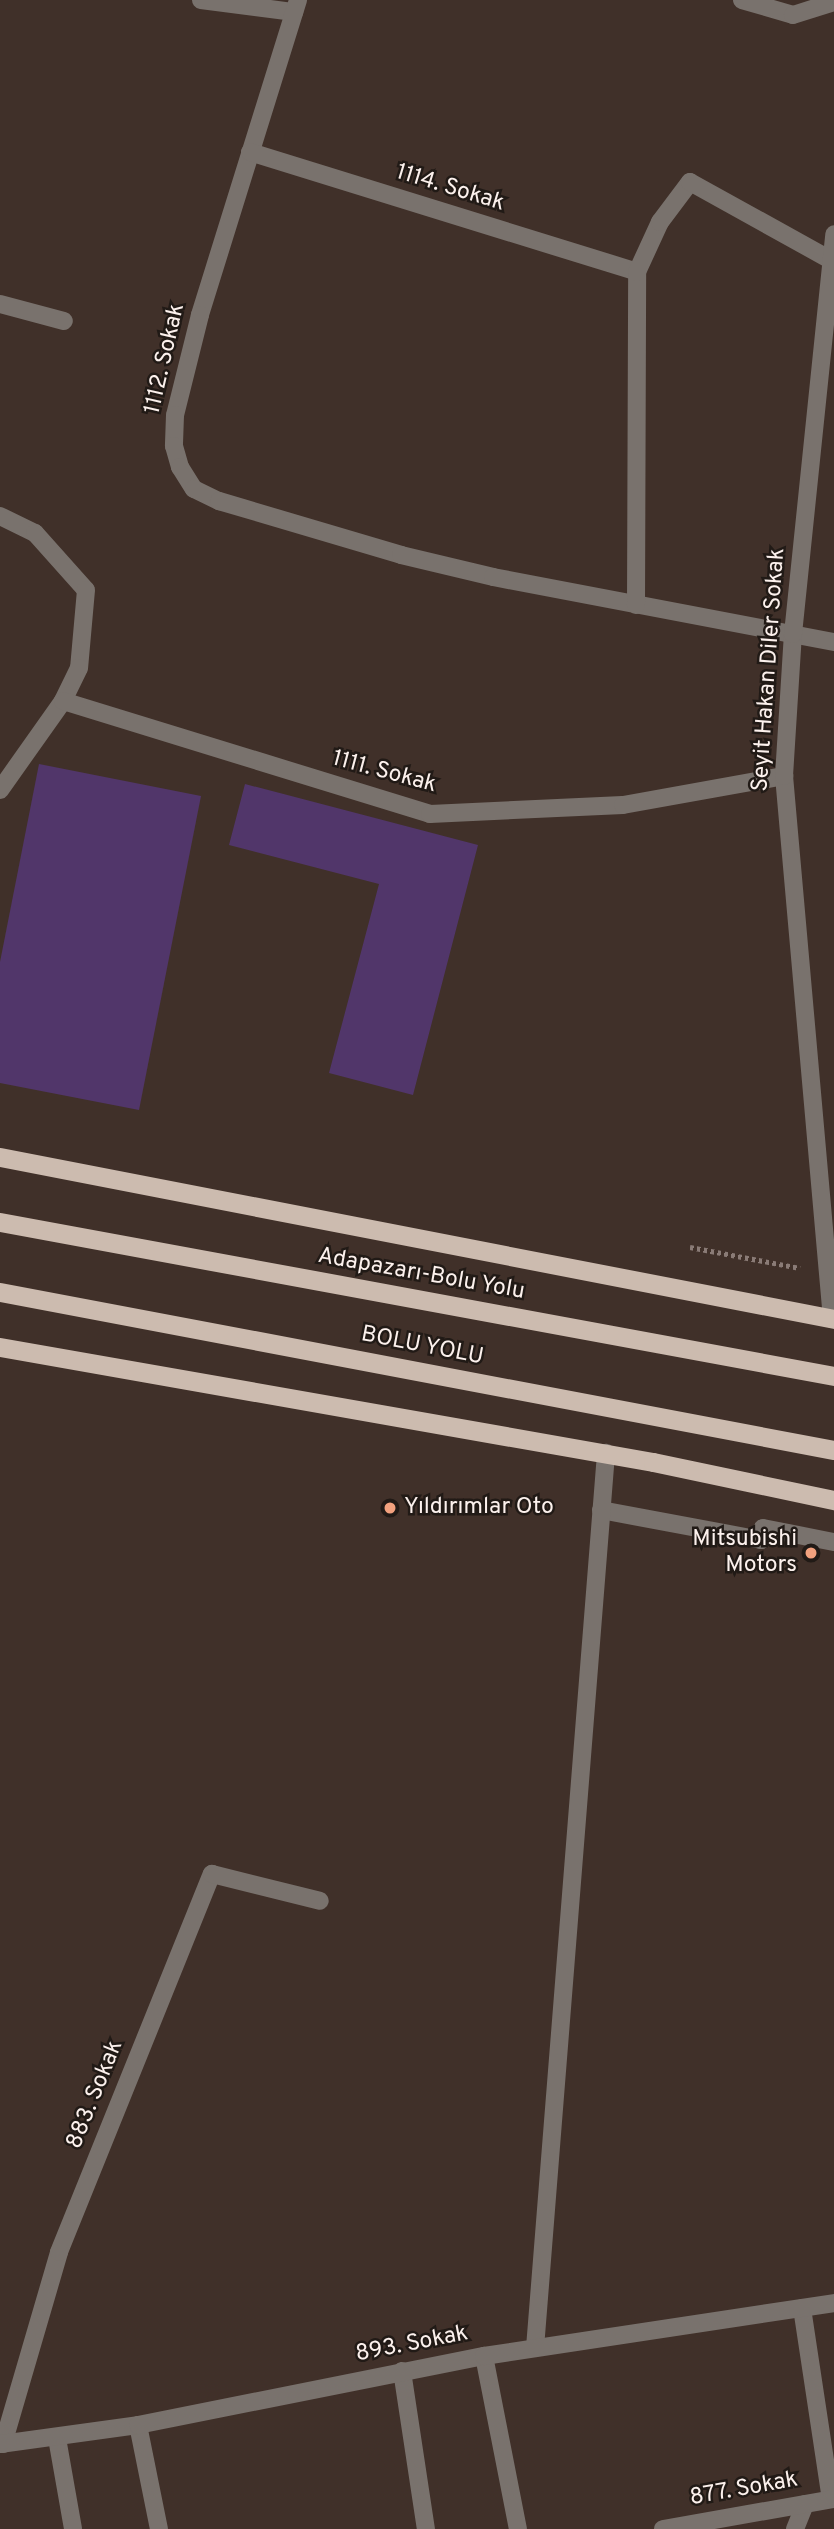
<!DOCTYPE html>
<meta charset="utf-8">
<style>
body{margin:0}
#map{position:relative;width:834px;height:2529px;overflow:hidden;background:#403029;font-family:Overpass,sans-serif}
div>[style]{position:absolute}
.building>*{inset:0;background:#51366a}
.path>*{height:4.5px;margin-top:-2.25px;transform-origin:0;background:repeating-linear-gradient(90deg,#8a7b76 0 3.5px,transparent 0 7px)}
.service>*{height:18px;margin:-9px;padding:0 9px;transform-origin:9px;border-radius:9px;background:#79726d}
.pedestrian>*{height:18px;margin:-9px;padding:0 9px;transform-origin:9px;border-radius:9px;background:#79726d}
.minor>*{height:18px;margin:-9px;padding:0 9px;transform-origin:9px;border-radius:9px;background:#79726d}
.tertiary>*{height:18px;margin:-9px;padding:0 9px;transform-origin:9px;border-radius:9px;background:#79726d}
.trunk>*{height:19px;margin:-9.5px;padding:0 9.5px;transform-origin:9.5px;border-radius:9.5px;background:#ccbbaf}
.dots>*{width:19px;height:19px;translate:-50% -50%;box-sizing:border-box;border:4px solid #211a16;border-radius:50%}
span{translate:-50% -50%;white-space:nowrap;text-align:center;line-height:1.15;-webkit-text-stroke:5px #211a16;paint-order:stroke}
.street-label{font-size:23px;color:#fcf1ed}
.poi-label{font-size:23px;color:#fcf1ed}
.left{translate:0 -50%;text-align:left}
.right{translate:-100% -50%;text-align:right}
</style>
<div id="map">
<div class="building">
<i style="clip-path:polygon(39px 764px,201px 796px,139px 1110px,0 1083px,0 962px)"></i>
<i style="clip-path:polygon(245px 784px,478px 845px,413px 1095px,329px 1073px,379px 884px,229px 845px)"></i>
</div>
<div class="path">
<i style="left:690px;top:1247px;width:112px;rotate:10.8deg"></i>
</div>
<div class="service">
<i style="left:201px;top:0;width:94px;rotate:7.4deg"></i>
</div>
<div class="pedestrian">
<i style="left:601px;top:1510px;width:163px;rotate:10.6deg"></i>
<i style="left:761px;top:1540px;width:12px;rotate:-81deg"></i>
<i style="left:763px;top:1528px;width:72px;rotate:11.2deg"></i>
</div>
<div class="minor">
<i style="left:298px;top:0;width:330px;rotate:107.3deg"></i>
<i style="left:200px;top:315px;width:103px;rotate:104deg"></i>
<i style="left:175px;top:415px;width:31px;rotate:92deg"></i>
<i style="left:174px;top:446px;width:22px;rotate:74deg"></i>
<i style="left:180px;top:467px;width:26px;rotate:58deg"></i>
<i style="left:194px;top:489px;width:28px;rotate:26deg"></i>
<i style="left:219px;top:501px;width:190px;rotate:16.5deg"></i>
<i style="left:401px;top:555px;width:95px;rotate:13.4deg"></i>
<i style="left:493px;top:577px;width:347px;rotate:10.8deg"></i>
<i style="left:742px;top:0;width:53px;rotate:16.4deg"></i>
<i style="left:793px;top:15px;width:43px;rotate:-17.6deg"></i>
<i style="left:250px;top:152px;width:405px;rotate:17.2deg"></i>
<i style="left:0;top:304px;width:66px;rotate:14.9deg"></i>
<i style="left:0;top:516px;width:39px;rotate:26deg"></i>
<i style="left:35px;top:533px;width:76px;rotate:48.2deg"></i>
<i style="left:86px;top:590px;width:78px;rotate:95.1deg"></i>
<i style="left:79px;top:668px;width:37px;rotate:116deg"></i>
<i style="left:63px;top:701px;width:109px;rotate:125.3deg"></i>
<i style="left:636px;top:605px;width:333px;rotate:-89.8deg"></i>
<i style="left:637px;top:272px;width:55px;rotate:-65.3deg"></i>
<i style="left:660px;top:222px;width:50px;rotate:-53.1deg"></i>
<i style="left:690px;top:182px;width:161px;rotate:29deg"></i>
<i style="left:63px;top:701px;width:384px;rotate:17.1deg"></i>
<i style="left:430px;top:814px;width:193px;rotate:-2.7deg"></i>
<i style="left:623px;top:805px;width:164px;rotate:-10.2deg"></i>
<i style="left:832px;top:1319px;width:545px;rotate:-95.05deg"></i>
<i style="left:784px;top:776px;width:142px;rotate:-86.4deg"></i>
<i style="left:793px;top:634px;width:402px;rotate:-84.1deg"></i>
<i style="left:802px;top:2308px;width:193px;rotate:81.4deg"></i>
<i style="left:535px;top:2348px;width:898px;rotate:-85.46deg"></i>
<i style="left:484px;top:2356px;width:176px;rotate:78.9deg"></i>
<i style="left:402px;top:2371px;width:160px;rotate:81.4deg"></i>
<i style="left:138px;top:2425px;width:106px;rotate:78.6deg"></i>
<i style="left:57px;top:2438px;width:92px;rotate:80deg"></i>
<i style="left:3px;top:2444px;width:200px;rotate:-73.7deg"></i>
<i style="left:59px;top:2252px;width:408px;rotate:-68deg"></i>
<i style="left:212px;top:1874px;width:111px;rotate:14deg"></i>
<i style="left:795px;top:2529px;width:27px;rotate:-68deg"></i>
</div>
<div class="tertiary">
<i style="left:0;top:2444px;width:139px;rotate:-7.8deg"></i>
<i style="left:138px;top:2425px;width:353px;rotate:-11.3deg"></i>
<i style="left:484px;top:2356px;width:354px;rotate:-8.6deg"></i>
<i style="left:663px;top:2529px;width:174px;rotate:-10deg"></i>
</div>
<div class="trunk">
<i style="left:0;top:1157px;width:850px;rotate:10.99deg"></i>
<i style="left:0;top:1222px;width:848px;rotate:10.46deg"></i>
<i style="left:0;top:1292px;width:849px;rotate:10.73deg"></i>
<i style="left:0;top:1347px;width:663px;rotate:9.99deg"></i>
<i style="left:653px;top:1462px;width:185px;rotate:11.9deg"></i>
</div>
<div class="dots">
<i style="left:390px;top:1508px;background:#f2a17e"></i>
<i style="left:811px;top:1553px;background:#f2a17e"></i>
</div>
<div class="street-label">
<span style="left:450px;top:189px;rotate:17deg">1114. Sokak</span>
<span style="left:166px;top:359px;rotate:-77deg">1112. Sokak</span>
<span style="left:770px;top:670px;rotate:-86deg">Seyit Hakan Diler Sokak</span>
<span style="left:384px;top:773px;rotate:15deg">1111. Sokak</span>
<span style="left:421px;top:1275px;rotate:10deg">Adapazarı-Bolu Yolu</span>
<span style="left:422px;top:1347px;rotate:11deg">BOLU YOLU</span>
<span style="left:96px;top:2095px;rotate:-68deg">883. Sokak</span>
<span style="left:412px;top:2345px;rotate:-11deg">893. Sokak</span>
<span style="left:744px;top:2490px;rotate:-10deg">877. Sokak</span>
</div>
<div class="poi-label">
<span class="left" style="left:404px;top:1508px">Yıldırımlar Oto</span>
<span class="right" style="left:797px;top:1553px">Mitsubishi<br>Motors</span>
</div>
</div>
